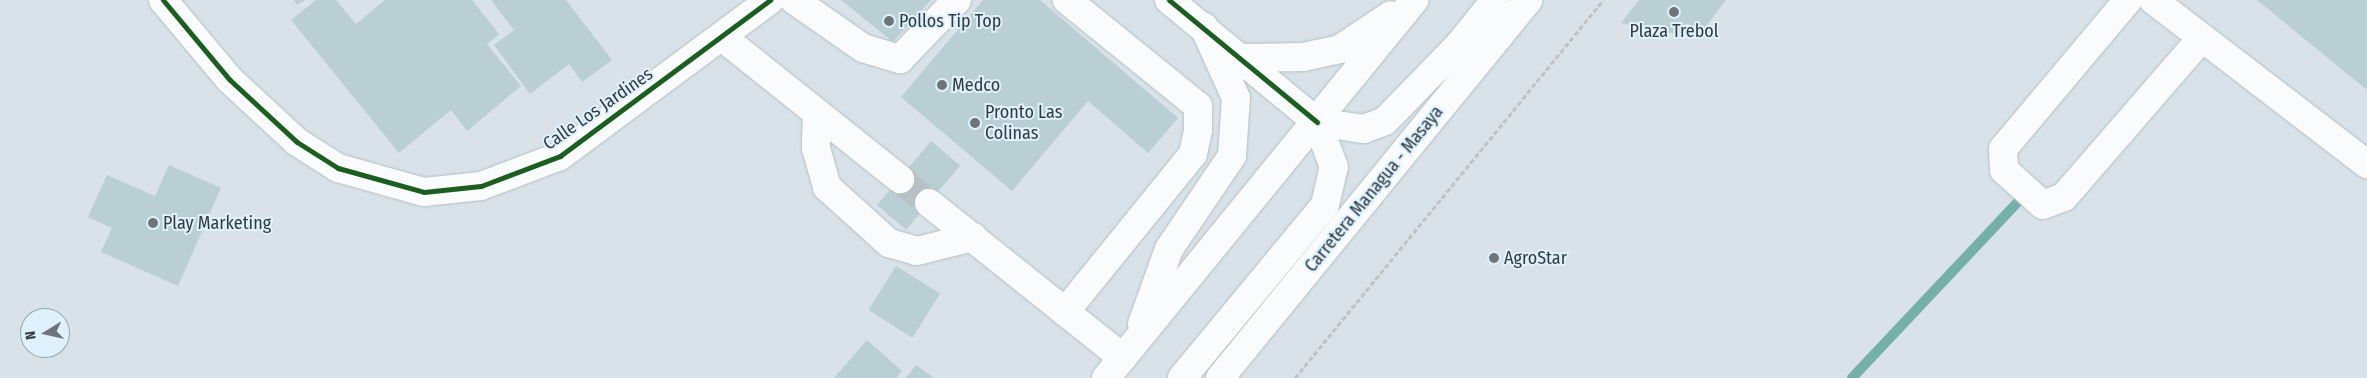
<!DOCTYPE html>
<style>
body{margin:0}
#map{position:relative;width:2367px;height:378px;overflow:hidden;background:#d8e2e8;font-family:"Fira Sans Condensed",sans-serif}
div>[style]{position:absolute}
.stream>*{height:10px;margin:-5px;padding:0 5px;transform-origin:5px;border-radius:5px;background:#74afa8}
.building>*{inset:0;background:#bacfd3;transform-origin:0 0}
.minor-tunnel>*{height:28px;margin-top:-14px;transform-origin:0;background:repeating-linear-gradient(90deg,#b7c1c6 0 28px,transparent 0 42px)}
.path>*{height:3px;margin-top:-1.5px;transform-origin:0;background:repeating-linear-gradient(90deg,#c0c3c5 0 5px,transparent 0 7.5px)}
.roads{filter:drop-shadow(0 0 1px #b6bec3) drop-shadow(0 0 1px #b6bec3)}
.minor>*{height:28px;margin:-14px;padding:0 14px;transform-origin:14px;border-radius:14px;background:#f9fbfc}
.highway>*{height:28px;margin:-14px;padding:0 14px;transform-origin:14px;border-radius:14px;background:#f9fbfc}
.cycleway>*{height:5px;margin:-2.5px;padding:0 2.5px;transform-origin:2.5px;border-radius:2.5px;background:#1b5e20}
.dots>*{width:14px;height:14px;translate:-50% -50%;box-sizing:border-box;border:2px solid #def1fd;border-radius:50%}
span{translate:-50% -50%;white-space:nowrap;text-align:center;line-height:1.15;-webkit-text-stroke:4px #def1fd;paint-order:stroke}
.poi-label{font-size:18px;color:#333b40}
.left{translate:0 -50%;text-align:left}
.street-label{font-size:18px;color:#333b40}
.north{position:absolute;left:20px;top:308px;width:50px;height:50px;box-sizing:border-box;background:#def1fd;border:1px solid #9aa8b1;border-radius:50%;rotate:261deg;font-size:14px;font-weight:700;line-height:20px;text-align:center;color:#333b40}
.north::after{content:'';display:block;margin:auto;width:18px;height:22px;background:#6d757b;clip-path:polygon(50% 0,100% 100%,50% 72%,0 100%)}
</style>
<div id="map">
<div class="stream">
<i style="left:1852px;top:378px;width:243px;rotate:-46.7deg"></i>
</div>
<div class="building">
<i style="clip-path:polygon(294px 0,305px 0,297px 5px)"></i>
<i style="clip-path:polygon(316px 0,336px 0,356px 24px,385px 0,472px 0,499px 34px,487px 44px,521px 86px,467px 131px,451px 110px,399px 153px,291px 20px)"></i>
<i style="clip-path:polygon(491px 0,566px 0,612px 60px,582px 82px,569px 64px,530px 94px,494px 45px,514px 30px)"></i>
<i style="clip-path:polygon(841px 0,931px 0,893px 42px)"></i>
<i style="clip-path:polygon(983px 0,1040px 0,1178px 118px,1148px 153px,1088px 101px,1012px 191px,901px 97px)"></i>
<i style="clip-path:polygon(1639px 0,1726px 0,1697px 38px,1621px 23px)"></i>
<i style="clip-path:polygon(2257px 0,2367px 0,2367px 90px)"></i>
<i style="left:931px;top:141px;width:38px;height:84px;rotate:40deg"></i>
<i style="clip-path:polygon(169px 165px,221px 188px,178px 286px,101px 252px,112px 228px,88px 217px,107px 175px,155px 196px)"></i>
<i style="left:896px;top:266px;width:52px;height:52px;rotate:32deg"></i>
<i style="clip-path:polygon(867px 340px,902px 371px,896px 378px,834px 378px)"></i>
<i style="clip-path:polygon(916px 365px,934px 378px,906px 378px)"></i>
</div>
<div class="minor-tunnel">
<i style="left:900px;top:179px;width:38px;rotate:40deg"></i>
</div>
<div class="path">
<i style="left:1295px;top:378px;width:488px;rotate:-50.8deg"></i>
</div>
<div class="roads">
<div class="minor">
<i style="left:163px;top:0;width:104px;rotate:50.1deg"></i>
<i style="left:230px;top:80px;width:91px;rotate:42.8deg"></i>
<i style="left:297px;top:142px;width:49px;rotate:32.4deg"></i>
<i style="left:338px;top:168px;width:89px;rotate:15.6deg"></i>
<i style="left:424px;top:192px;width:57px;rotate:-6deg"></i>
<i style="left:481px;top:186px;width:85px;rotate:-20.8deg"></i>
<i style="left:560px;top:156px;width:262px;rotate:-36.6deg"></i>
<i style="left:794px;top:0;width:84px;rotate:34.8deg"></i>
<i style="left:863px;top:48px;width:39px;rotate:17deg"></i>
<i style="left:900px;top:59px;width:82px;rotate:-46deg"></i>
<i style="left:1169px;top:0;width:192px;rotate:39.5deg"></i>
<i style="left:2128px;top:0;width:194px;rotate:130deg"></i>
<i style="left:2003px;top:149px;width:21px;rotate:87deg"></i>
<i style="left:2004px;top:170px;width:52px;rotate:41.9deg"></i>
<i style="left:2043px;top:205px;width:22px;rotate:-21deg"></i>
<i style="left:2064px;top:197px;width:209px;rotate:-49.1deg"></i>
<i style="left:2153px;top:0;width:270px;rotate:37.5deg"></i>
<i style="left:722px;top:37px;width:228px;rotate:38.6deg"></i>
<i style="left:817px;top:113px;width:35px;rotate:92deg"></i>
<i style="left:816px;top:148px;width:41px;rotate:74.2deg"></i>
<i style="left:827px;top:187px;width:84px;rotate:42.1deg"></i>
<i style="left:889px;top:243px;width:29px;rotate:16deg"></i>
<i style="left:917px;top:251px;width:58px;rotate:-14deg"></i>
<i style="left:929px;top:203px;width:248px;rotate:38.6deg"></i>
<i style="left:1065px;top:312px;width:203px;rotate:-51deg"></i>
<i style="left:1193px;top:154px;width:25px;rotate:-78deg"></i>
<i style="left:1198px;top:130px;width:24px;rotate:-90deg"></i>
<i style="left:1198px;top:106px;width:169px;rotate:-141deg"></i>
</div>
<div class="highway">
<i style="left:1240px;top:58px;width:63px;rotate:-0.9deg"></i>
<i style="left:1303px;top:57px;width:38px;rotate:-12deg"></i>
<i style="left:1340px;top:49px;width:61px;rotate:-33.7deg"></i>
<i style="left:1317px;top:122px;width:48px;rotate:8.5deg"></i>
<i style="left:1364px;top:129px;width:22px;rotate:-21deg"></i>
<i style="left:1385px;top:121px;width:106px;rotate:-45.8deg"></i>
<i style="left:1459px;top:45px;width:58px;rotate:-51.3deg"></i>
<i style="left:1142px;top:324px;width:80px;rotate:-70.2deg"></i>
<i style="left:1169px;top:249px;width:112px;rotate:-55.9deg"></i>
<i style="left:1232px;top:156px;width:58px;rotate:-86.1deg"></i>
<i style="left:1236px;top:98px;width:78px;rotate:-114.3deg"></i>
<i style="left:1106px;top:378px;width:488px;rotate:-50.8deg"></i>
<i style="left:1182px;top:378px;width:224px;rotate:-50.4deg"></i>
<i style="left:1325px;top:205px;width:39px;rotate:-77deg"></i>
<i style="left:1334px;top:167px;width:48px;rotate:-110.7deg"></i>
<i style="left:1220px;top:378px;width:488px;rotate:-50.8deg"></i>
</div>
</div>
<div class="cycleway">
<i style="left:163px;top:0;width:104px;rotate:50.1deg"></i>
<i style="left:230px;top:80px;width:91px;rotate:42.8deg"></i>
<i style="left:297px;top:142px;width:49px;rotate:32.4deg"></i>
<i style="left:338px;top:168px;width:89px;rotate:15.6deg"></i>
<i style="left:424px;top:192px;width:57px;rotate:-6deg"></i>
<i style="left:481px;top:186px;width:85px;rotate:-20.8deg"></i>
<i style="left:560px;top:156px;width:262px;rotate:-36.6deg"></i>
<i style="left:1169px;top:0;width:192px;rotate:39.5deg"></i>
</div>
<div class="dots">
<i style="left:1674px;top:12px;background:#6d757b"></i>
<i style="left:889px;top:21px;background:#6d757b"></i>
<i style="left:942px;top:85px;background:#6d757b"></i>
<i style="left:975px;top:123px;background:#6d757b"></i>
<i style="left:153px;top:223px;background:#6d757b"></i>
<i style="left:1494px;top:258px;background:#6d757b"></i>
</div>
<div class="poi-label">
<span class="left" style="left:899px;top:21px">Pollos Tip Top</span>
<span style="left:1674px;top:31px">Plaza Trebol</span>
<span class="left" style="left:952px;top:85px">Medco</span>
<span class="left" style="left:985px;top:123px">Pronto Las<br>Colinas</span>
<span class="left" style="left:163px;top:223px">Play Marketing</span>
<span class="left" style="left:1504px;top:258px">AgroStar</span>
</div>
<div class="street-label">
<span style="left:598px;top:109px;rotate:-35deg">Calle Los Jardines</span>
<span style="left:1374px;top:189px;rotate:-51deg">Carretera Managua - Masaya</span>
</div>
<div class="north">N</div>
</div>
